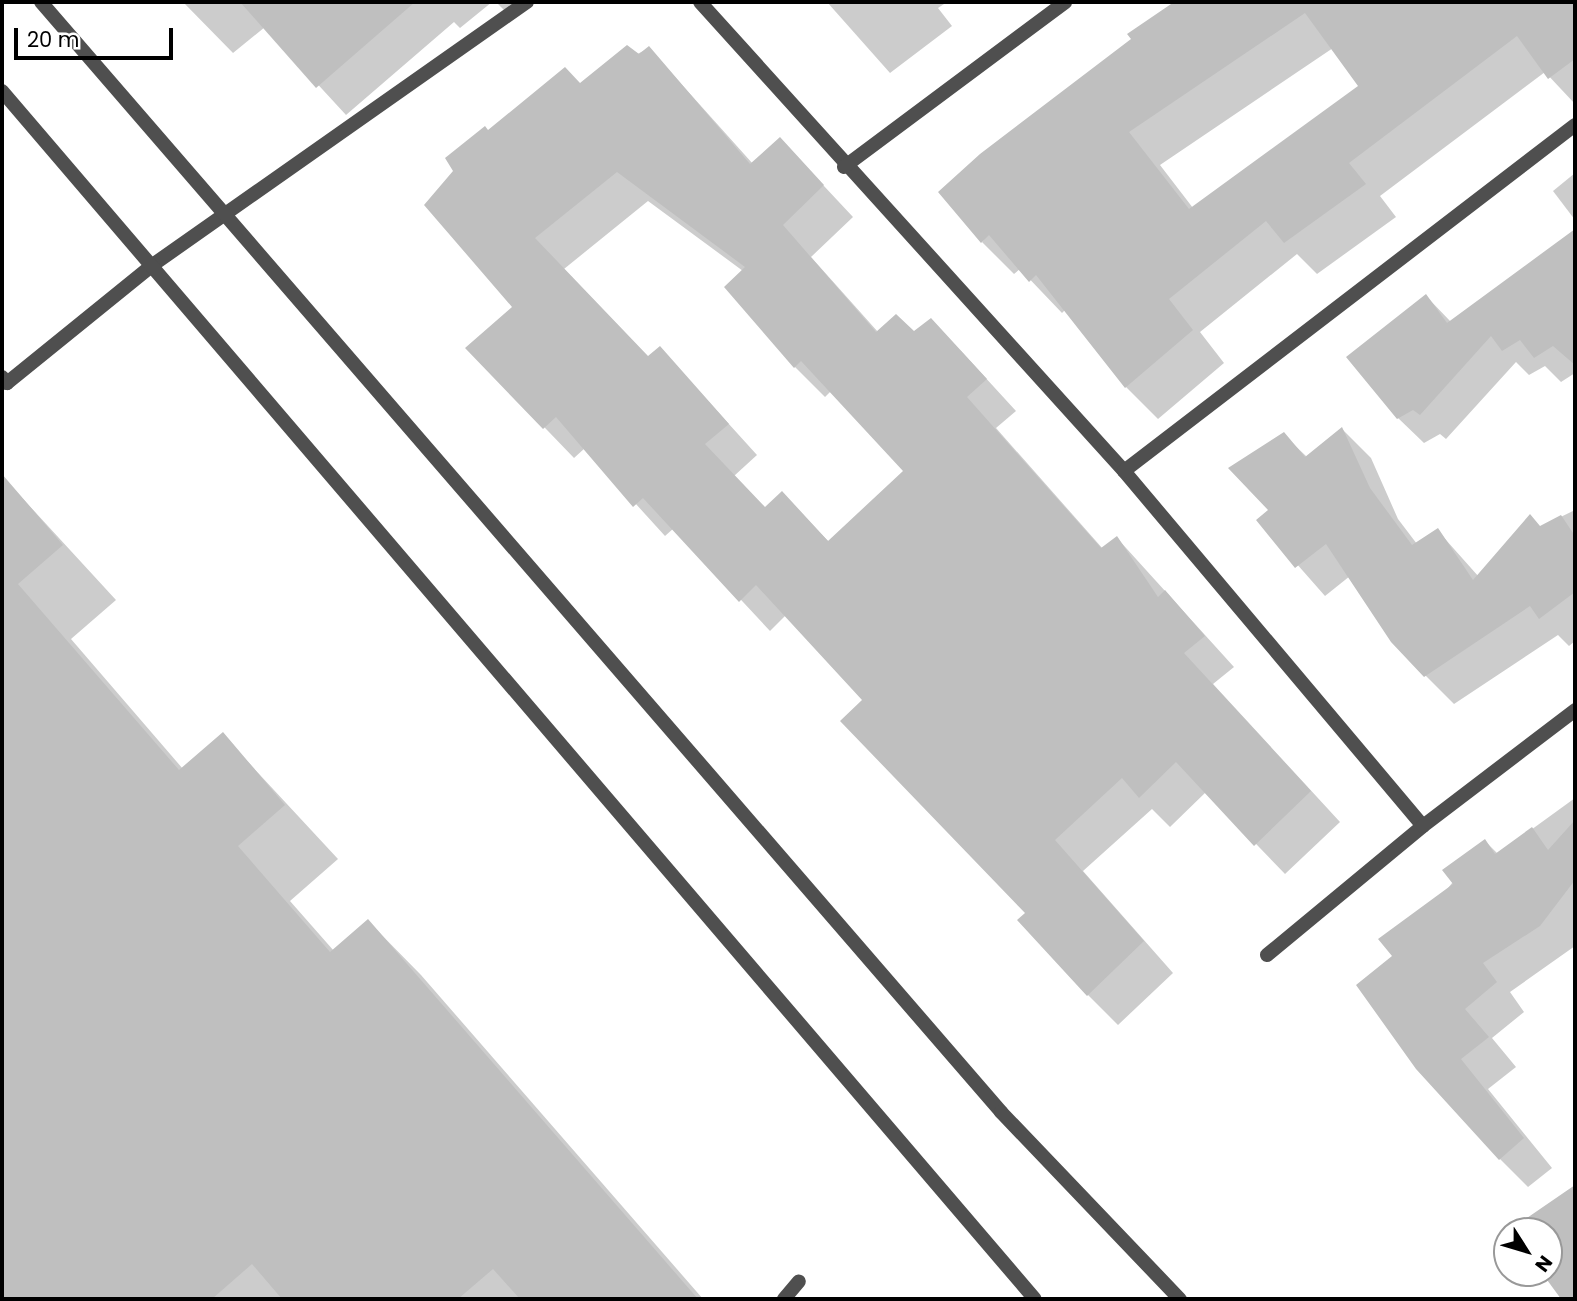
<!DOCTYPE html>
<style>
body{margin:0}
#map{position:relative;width:1577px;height:1301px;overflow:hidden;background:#fff;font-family:Poppins,sans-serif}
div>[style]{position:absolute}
.shadow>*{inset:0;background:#0003}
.building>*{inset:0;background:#bfbfbf}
.service>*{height:14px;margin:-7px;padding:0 7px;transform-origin:7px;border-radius:7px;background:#4f4f4f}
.minor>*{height:14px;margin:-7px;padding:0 7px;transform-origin:7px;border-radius:7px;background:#4f4f4f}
.tertiary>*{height:14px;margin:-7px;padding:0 7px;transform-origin:7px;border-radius:7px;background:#4f4f4f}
span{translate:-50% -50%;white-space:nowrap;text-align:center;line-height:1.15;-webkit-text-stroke:7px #fff;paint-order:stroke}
.frame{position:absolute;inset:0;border:4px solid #000;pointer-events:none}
.north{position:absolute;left:1493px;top:1217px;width:70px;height:70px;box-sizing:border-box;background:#fff;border:2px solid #999;border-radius:50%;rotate:127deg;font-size:19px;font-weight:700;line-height:28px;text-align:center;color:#000}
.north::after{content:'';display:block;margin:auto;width:24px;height:32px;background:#000;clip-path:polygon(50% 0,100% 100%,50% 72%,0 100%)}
.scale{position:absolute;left:14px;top:28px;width:159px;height:32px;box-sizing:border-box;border:4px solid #000;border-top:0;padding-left:9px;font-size:21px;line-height:24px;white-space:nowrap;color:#000;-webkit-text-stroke:5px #fff;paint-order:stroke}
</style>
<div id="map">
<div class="shadow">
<i style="clip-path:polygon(183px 2px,492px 2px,460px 28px,454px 22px,346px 115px,265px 27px,233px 53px)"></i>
<i style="clip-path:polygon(496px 2px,530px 2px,511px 17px)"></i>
<i style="clip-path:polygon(827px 2px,947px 2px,938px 8px,952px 26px,890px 73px)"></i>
<i style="clip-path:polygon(evenodd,1177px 2px,1423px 2px,1443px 25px,1470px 2px,1575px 2px,1575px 104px,1545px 72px,1380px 196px,1396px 217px,1317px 274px,1297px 254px,1200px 332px,1224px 363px,1158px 419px,1126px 387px,1066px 309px,1062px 313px,1020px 269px,1014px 274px,982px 242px,1134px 39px,1130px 34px,1177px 2px,1333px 48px,1360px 87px,1193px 208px,1160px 165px,1333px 48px)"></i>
<i style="clip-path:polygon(evenodd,649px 48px,753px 164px,780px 139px,853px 217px,811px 257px,878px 332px,914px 334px,961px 351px,1016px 411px,996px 428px,1103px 549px,1117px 538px,1234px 667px,1213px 684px,1340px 822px,1285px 874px,1206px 792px,1170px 827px,1152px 809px,1083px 871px,1173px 973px,1118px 1025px,1088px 995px,864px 700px,786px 615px,770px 631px,674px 528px,665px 536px,585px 448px,574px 458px,468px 348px,514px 307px,488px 132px,649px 48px,648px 201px,743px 271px,726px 287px,795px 367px,825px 397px,831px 391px,906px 471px,829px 542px,782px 493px,766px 509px,734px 476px,757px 455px,660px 348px,649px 358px,564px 269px,648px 201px)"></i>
<i style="clip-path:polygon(1575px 173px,1575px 220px,1553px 191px)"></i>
<i style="clip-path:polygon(1575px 232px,1575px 373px,1561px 382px,1545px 366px,1529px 375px,1516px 362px,1446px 439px,1440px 434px,1424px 443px,1398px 418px,1426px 296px,1451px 322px)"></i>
<i style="clip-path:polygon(1342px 429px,1371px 458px,1398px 519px,1417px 544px,1438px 531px,1479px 577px,1540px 527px,1575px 510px,1575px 641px,1569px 646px,1558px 635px,1454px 704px,1425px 675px,1350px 576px,1325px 596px,1258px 520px,1271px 510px,1284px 435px,1307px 457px)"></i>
<i style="clip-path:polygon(2px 476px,116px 600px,71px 639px,183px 769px,223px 735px,338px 859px,290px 901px,334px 951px,368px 921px,421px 975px,703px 1299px,2px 1299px)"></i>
<i style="clip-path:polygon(1575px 798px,1575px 946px,1510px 992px,1524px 1012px,1492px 1038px,1516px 1067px,1488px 1089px,1552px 1168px,1528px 1187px,1500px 1159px,1394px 957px,1485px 841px,1498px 854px)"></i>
<i style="clip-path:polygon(1575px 1187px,1575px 1299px,1566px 1299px,1545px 1273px,1549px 1273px,1549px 1231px,1513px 1229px)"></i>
</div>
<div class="building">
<i style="clip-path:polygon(240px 2px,415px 2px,316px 88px)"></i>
<i style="clip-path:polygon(evenodd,1174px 2px,1575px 2px,1575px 59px,1548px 79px,1517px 36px,1349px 163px,1366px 184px,1284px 243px,1266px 221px,1169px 299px,1193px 330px,1125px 388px,1036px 275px,1029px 282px,989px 235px,981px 243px,938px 192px,980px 154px,1131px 39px,1127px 34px,1174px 2px,1305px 13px,1358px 86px,1189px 209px,1129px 132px,1305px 13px)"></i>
<i style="clip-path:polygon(evenodd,627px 45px,639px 54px,649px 46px,750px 164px,780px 137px,824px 185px,783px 225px,876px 332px,896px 314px,914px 331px,931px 318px,987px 379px,967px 397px,1101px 548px,1117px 536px,1158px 597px,1165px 590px,1205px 636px,1184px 653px,1311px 791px,1254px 846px,1176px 762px,1139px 798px,1122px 778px,1055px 840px,1144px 941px,1087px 996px,1017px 920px,1025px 913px,840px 721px,862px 700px,756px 585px,739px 602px,643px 498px,633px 507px,556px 417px,543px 429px,465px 348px,512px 307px,424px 205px,453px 171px,445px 158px,485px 126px,488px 130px,565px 67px,580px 83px,627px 45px,617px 172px,745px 267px,724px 287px,794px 368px,801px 361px,903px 471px,828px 541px,782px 491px,765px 507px,705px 444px,729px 424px,660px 346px,648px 356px,535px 238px,617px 172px)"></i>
<i style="clip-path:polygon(1575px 229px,1575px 365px,1553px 346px,1534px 358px,1520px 340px,1502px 351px,1491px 336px,1420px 415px,1413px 410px,1397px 419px,1346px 357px,1426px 294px,1447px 323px)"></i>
<i style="clip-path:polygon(1342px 427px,1370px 488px,1412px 545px,1438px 528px,1473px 580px,1530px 514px,1540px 526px,1561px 515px,1575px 536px,1575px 592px,1539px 619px,1530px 606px,1424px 677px,1391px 642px,1326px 544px,1295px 568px,1256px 520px,1268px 510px,1228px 468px,1284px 432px,1305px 457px)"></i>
<i style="clip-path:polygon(2px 474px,63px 545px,18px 584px,179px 770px,223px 732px,285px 805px,238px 846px,330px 952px,368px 919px,698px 1299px,520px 1299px,493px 1269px,458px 1299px,282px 1299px,252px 1264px,212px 1299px,2px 1299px)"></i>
<i style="clip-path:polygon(1575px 820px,1575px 880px,1540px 926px,1483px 963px,1497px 982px,1465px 1009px,1489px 1037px,1461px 1059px,1524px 1138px,1499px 1160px,1416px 1069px,1356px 985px,1392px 956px,1378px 939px,1453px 884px,1442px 870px,1485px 839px,1495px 854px,1532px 827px,1548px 850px)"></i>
<i style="clip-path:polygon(1575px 1185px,1575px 1299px,1561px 1299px,1542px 1273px,1549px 1273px,1549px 1231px,1511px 1229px)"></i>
</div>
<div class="service">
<i style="left:2px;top:377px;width:8px;rotate:50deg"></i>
<i style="left:7px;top:383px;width:189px;rotate:-39deg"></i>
<i style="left:784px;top:1299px;width:23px;rotate:-50deg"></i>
</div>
<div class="minor">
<i style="left:700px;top:2px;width:632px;rotate:47.88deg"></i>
<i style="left:1124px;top:471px;width:464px;rotate:49.9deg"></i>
<i style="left:844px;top:167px;width:276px;rotate:-36.7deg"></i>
<i style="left:154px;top:264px;width:456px;rotate:-35.1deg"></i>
<i style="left:1124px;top:471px;width:568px;rotate:-37.49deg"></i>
<i style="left:1267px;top:955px;width:202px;rotate:-39.6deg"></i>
<i style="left:1423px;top:826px;width:191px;rotate:-37.3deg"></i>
</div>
<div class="tertiary">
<i style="left:41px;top:2px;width:1468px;rotate:49.14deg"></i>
<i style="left:1001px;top:1112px;width:259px;rotate:46.3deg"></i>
<i style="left:2px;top:91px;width:1589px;rotate:49.47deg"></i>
</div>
<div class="frame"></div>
<div class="north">N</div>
<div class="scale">20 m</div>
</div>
